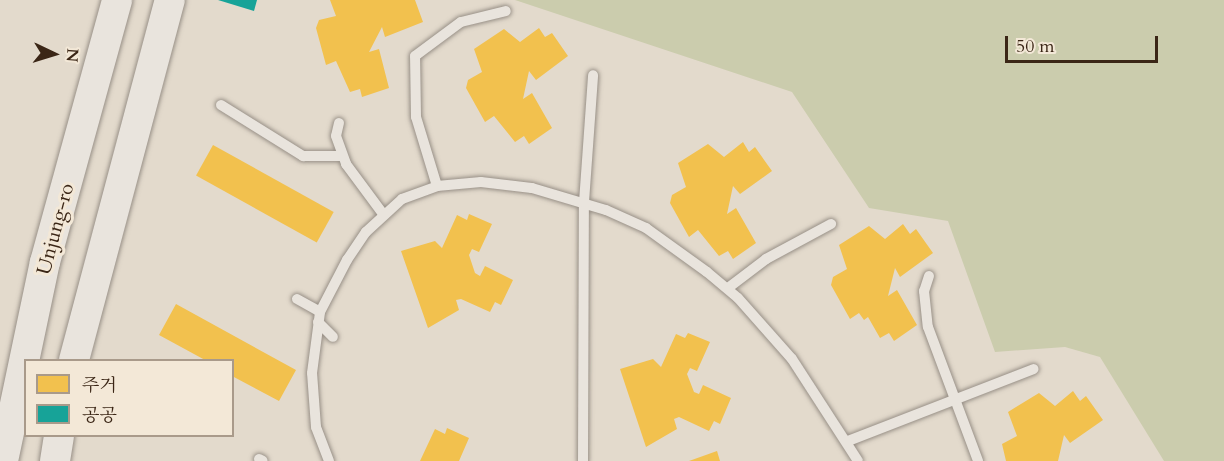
<!DOCTYPE html>
<meta charset="utf-8">
<style>
body{margin:0}
#map{position:relative;width:1224px;height:461px;overflow:hidden;background:#e3dacc;font-family:Cardo,"Noto Serif KR",serif}
div>[style]{position:absolute}
.green>*{inset:0;background:#cbccad}
.homes>*{inset:0;background:#f2c14e;transform-origin:0 0}
.public>*{inset:0;background:#17a398}
.roads{filter:drop-shadow(0 0 2px #989087) drop-shadow(0 0 2px #989087)}
.service>*{height:10px;margin:-5px;padding:0 5px;transform-origin:5px;border-radius:5px;background:#e9e4dd}
.secondary>*{height:30px;margin:-15px;padding:0 15px;transform-origin:15px;border-radius:15px;background:#e9e4dd}
span{translate:-50% -50%;white-space:nowrap;text-align:center;line-height:1.15;-webkit-text-stroke:6px #f3e8d7;paint-order:stroke}
.street-label{font-size:20px;color:#3b2616}
.legend{position:absolute;left:24px;top:359px;width:210px;height:78px;box-sizing:border-box;background:#f3e8d7;border:2px solid #a99a8a;margin:0;padding:8px 10px;list-style:none;font-size:18px;color:#3b2616}
.legend li{display:flex;align-items:center;gap:12px;height:30px}
.legend b{width:30px;border:2px solid #a99a8a}
.north{position:absolute;left:24px;top:24px;width:60px;height:60px;-webkit-text-stroke:4px #f3e8d7;paint-order:stroke;rotate:94deg;font-size:16px;font-weight:700;line-height:24px;text-align:center;color:#3b2616}
.north::after{content:'';display:block;margin:auto;width:21px;height:27px;background:#3b2616;clip-path:polygon(50% 0,100% 100%,50% 72%,0 100%)}
.scale{position:absolute;left:1005px;top:36px;width:153px;height:27px;box-sizing:border-box;border:3px solid #3b2616;border-top:0;padding-left:8px;font-size:18px;line-height:21px;white-space:nowrap;color:#3b2616;-webkit-text-stroke:4px #f3e8d7;paint-order:stroke}
</style>
<div id="map">
<div class="green">
<i style="clip-path:polygon(515px 0,1224px 0,1224px 461px,1164px 461px,1100px 357px,1065px 347px,995px 352px,948px 221px,869px 208px,792px 92px)"></i>
</div>
<div class="homes">
<i style="clip-path:polygon(330px 0,415px 0,423px 22px,385px 37px,382px 27px,369px 52px,379px 49px,389px 88px,362px 97px,360px 89px,350px 92px,336px 61px,326px 65px,316px 28px,319px 20px,336px 16px)"></i>
<i style="clip-path:polygon(539px 28px,545px 37px,552px 33px,568px 56px,536px 80px,529px 71px,523px 99px,532px 93px,552px 128px,529px 144px,524px 136px,515px 142px,494px 116px,485px 122px,466px 88px,468px 80px,482px 72px,474px 49px,504px 29px,520px 42px)"></i>
<i style="clip-path:polygon(743px 142px,749px 152px,755px 147px,772px 171px,740px 194px,733px 186px,727px 214px,736px 208px,756px 243px,733px 259px,728px 251px,719px 256px,698px 230px,689px 237px,670px 203px,672px 195px,686px 187px,678px 163px,708px 144px,724px 157px)"></i>
<i style="left:213px;top:145px;width:138px;height:35px;rotate:29deg"></i>
<i style="clip-path:polygon(469px 214px,492px 224px,479px 252px,472px 249px,469px 255px,475px 273px,480px 276px,485px 266px,513px 280px,501px 305px,495px 302px,490px 312px,461px 299px,456px 300px,459px 310px,428px 328px,401px 251px,435px 241px,442px 248px,457px 215px,467px 220px)"></i>
<i style="clip-path:polygon(903px 224px,910px 234px,916px 229px,933px 253px,900px 277px,895px 268px,888px 296px,897px 290px,917px 325px,894px 341px,889px 333px,880px 338px,868px 317px,864px 320px,859px 313px,850px 319px,831px 285px,833px 277px,847px 269px,839px 245px,869px 226px,885px 239px)"></i>
<i style="clip-path:polygon(176px 304px,296px 370px,279px 401px,232px 376px,232px 360px,205px 360px,159px 335px)"></i>
<i style="clip-path:polygon(688px 333px,710px 342px,697px 371px,690px 368px,687px 374px,694px 392px,699px 394px,703px 385px,731px 398px,720px 424px,714px 421px,709px 431px,679px 417px,674px 419px,677px 429px,646px 447px,620px 369px,653px 359px,661px 367px,676px 334px,685px 338px)"></i>
<i style="clip-path:polygon(1073px 391px,1080px 401px,1086px 396px,1103px 420px,1070px 443px,1064px 435px,1058px 461px,1006px 461px,1002px 444px,1017px 436px,1008px 412px,1039px 393px,1055px 406px)"></i>
<i style="clip-path:polygon(447px 428px,469px 438px,459px 461px,420px 461px,435px 429px,445px 434px)"></i>
<i style="clip-path:polygon(717px 451px,720px 461px,689px 461px)"></i>
</div>
<div class="public">
<i style="clip-path:polygon(218px 0,257px 0,254px 11px)"></i>
</div>
<div class="roads">
<div class="service">
<i style="left:221px;top:105px;width:97px;rotate:31.9deg"></i>
<i style="left:303px;top:156px;width:39px"></i>
<i style="left:339px;top:123px;width:13px;rotate:103deg"></i>
<i style="left:336px;top:136px;width:30px;rotate:70deg"></i>
<i style="left:346px;top:164px;width:62px;rotate:53.5deg"></i>
<i style="left:437px;top:186px;width:72px;rotate:-106.9deg"></i>
<i style="left:416px;top:117px;width:61px;rotate:-90.9deg"></i>
<i style="left:415px;top:56px;width:57px;rotate:-36.5deg"></i>
<i style="left:461px;top:22px;width:46px;rotate:-13.7deg"></i>
<i style="left:929px;top:276px;width:16px;rotate:108deg"></i>
<i style="left:924px;top:291px;width:36px;rotate:84deg"></i>
<i style="left:928px;top:327px;width:143px;rotate:69.5deg"></i>
<i style="left:728px;top:288px;width:48px;rotate:-37.3deg"></i>
<i style="left:766px;top:259px;width:74px;rotate:-28.3deg"></i>
<i style="left:297px;top:299px;width:26px;rotate:29deg"></i>
<i style="left:318px;top:322px;width:21px;rotate:45deg"></i>
<i style="left:848px;top:441px;width:199px;rotate:-21.2deg"></i>
<i style="left:259px;top:459px;width:4px;rotate:27deg"></i>
<i style="left:329px;top:461px;width:36px;rotate:-111deg"></i>
<i style="left:316px;top:427px;width:54px;rotate:-94.2deg"></i>
<i style="left:312px;top:373px;width:62px;rotate:-82.5deg"></i>
<i style="left:320px;top:312px;width:59px;rotate:-62.6deg"></i>
<i style="left:347px;top:260px;width:34px;rotate:-56deg"></i>
<i style="left:366px;top:232px;width:49px;rotate:-42.5deg"></i>
<i style="left:402px;top:199px;width:37px;rotate:-20deg"></i>
<i style="left:437px;top:186px;width:44px;rotate:-5.2deg"></i>
<i style="left:481px;top:182px;width:51px;rotate:6.7deg"></i>
<i style="left:532px;top:188px;width:77px;rotate:16.6deg"></i>
<i style="left:606px;top:210px;width:44px;rotate:24.2deg"></i>
<i style="left:646px;top:228px;width:75px;rotate:35.8deg"></i>
<i style="left:707px;top:272px;width:40px;rotate:40deg"></i>
<i style="left:738px;top:298px;width:81px;rotate:48.5deg"></i>
<i style="left:792px;top:359px;width:121px;rotate:57.1deg"></i>
<i style="left:583px;top:461px;width:259px;rotate:-89.8deg"></i>
<i style="left:584px;top:202px;width:127px;rotate:-85.9deg"></i>
</div>
<div class="secondary">
<i style="left:74px;top:360px;width:373px;rotate:-75.1deg"></i>
<i style="left:3px;top:461px;width:203px;rotate:-78.1deg"></i>
<i style="left:45px;top:262px;width:272px;rotate:-74.6deg"></i>
<i style="left:55px;top:461px;width:25px;rotate:-81deg"></i>
</div>
</div>
<div class="street-label">
<span style="left:55px;top:229px;rotate:-75deg">Unjung-ro</span>
</div>
<ul class="legend">
<li><b style="height:16px;background:#f2c14e"></b>주거</li>
<li><b style="height:16px;background:#17a398"></b>공공</li>
</ul>
<div class="north">N</div>
<div class="scale">50 m</div>
</div>
